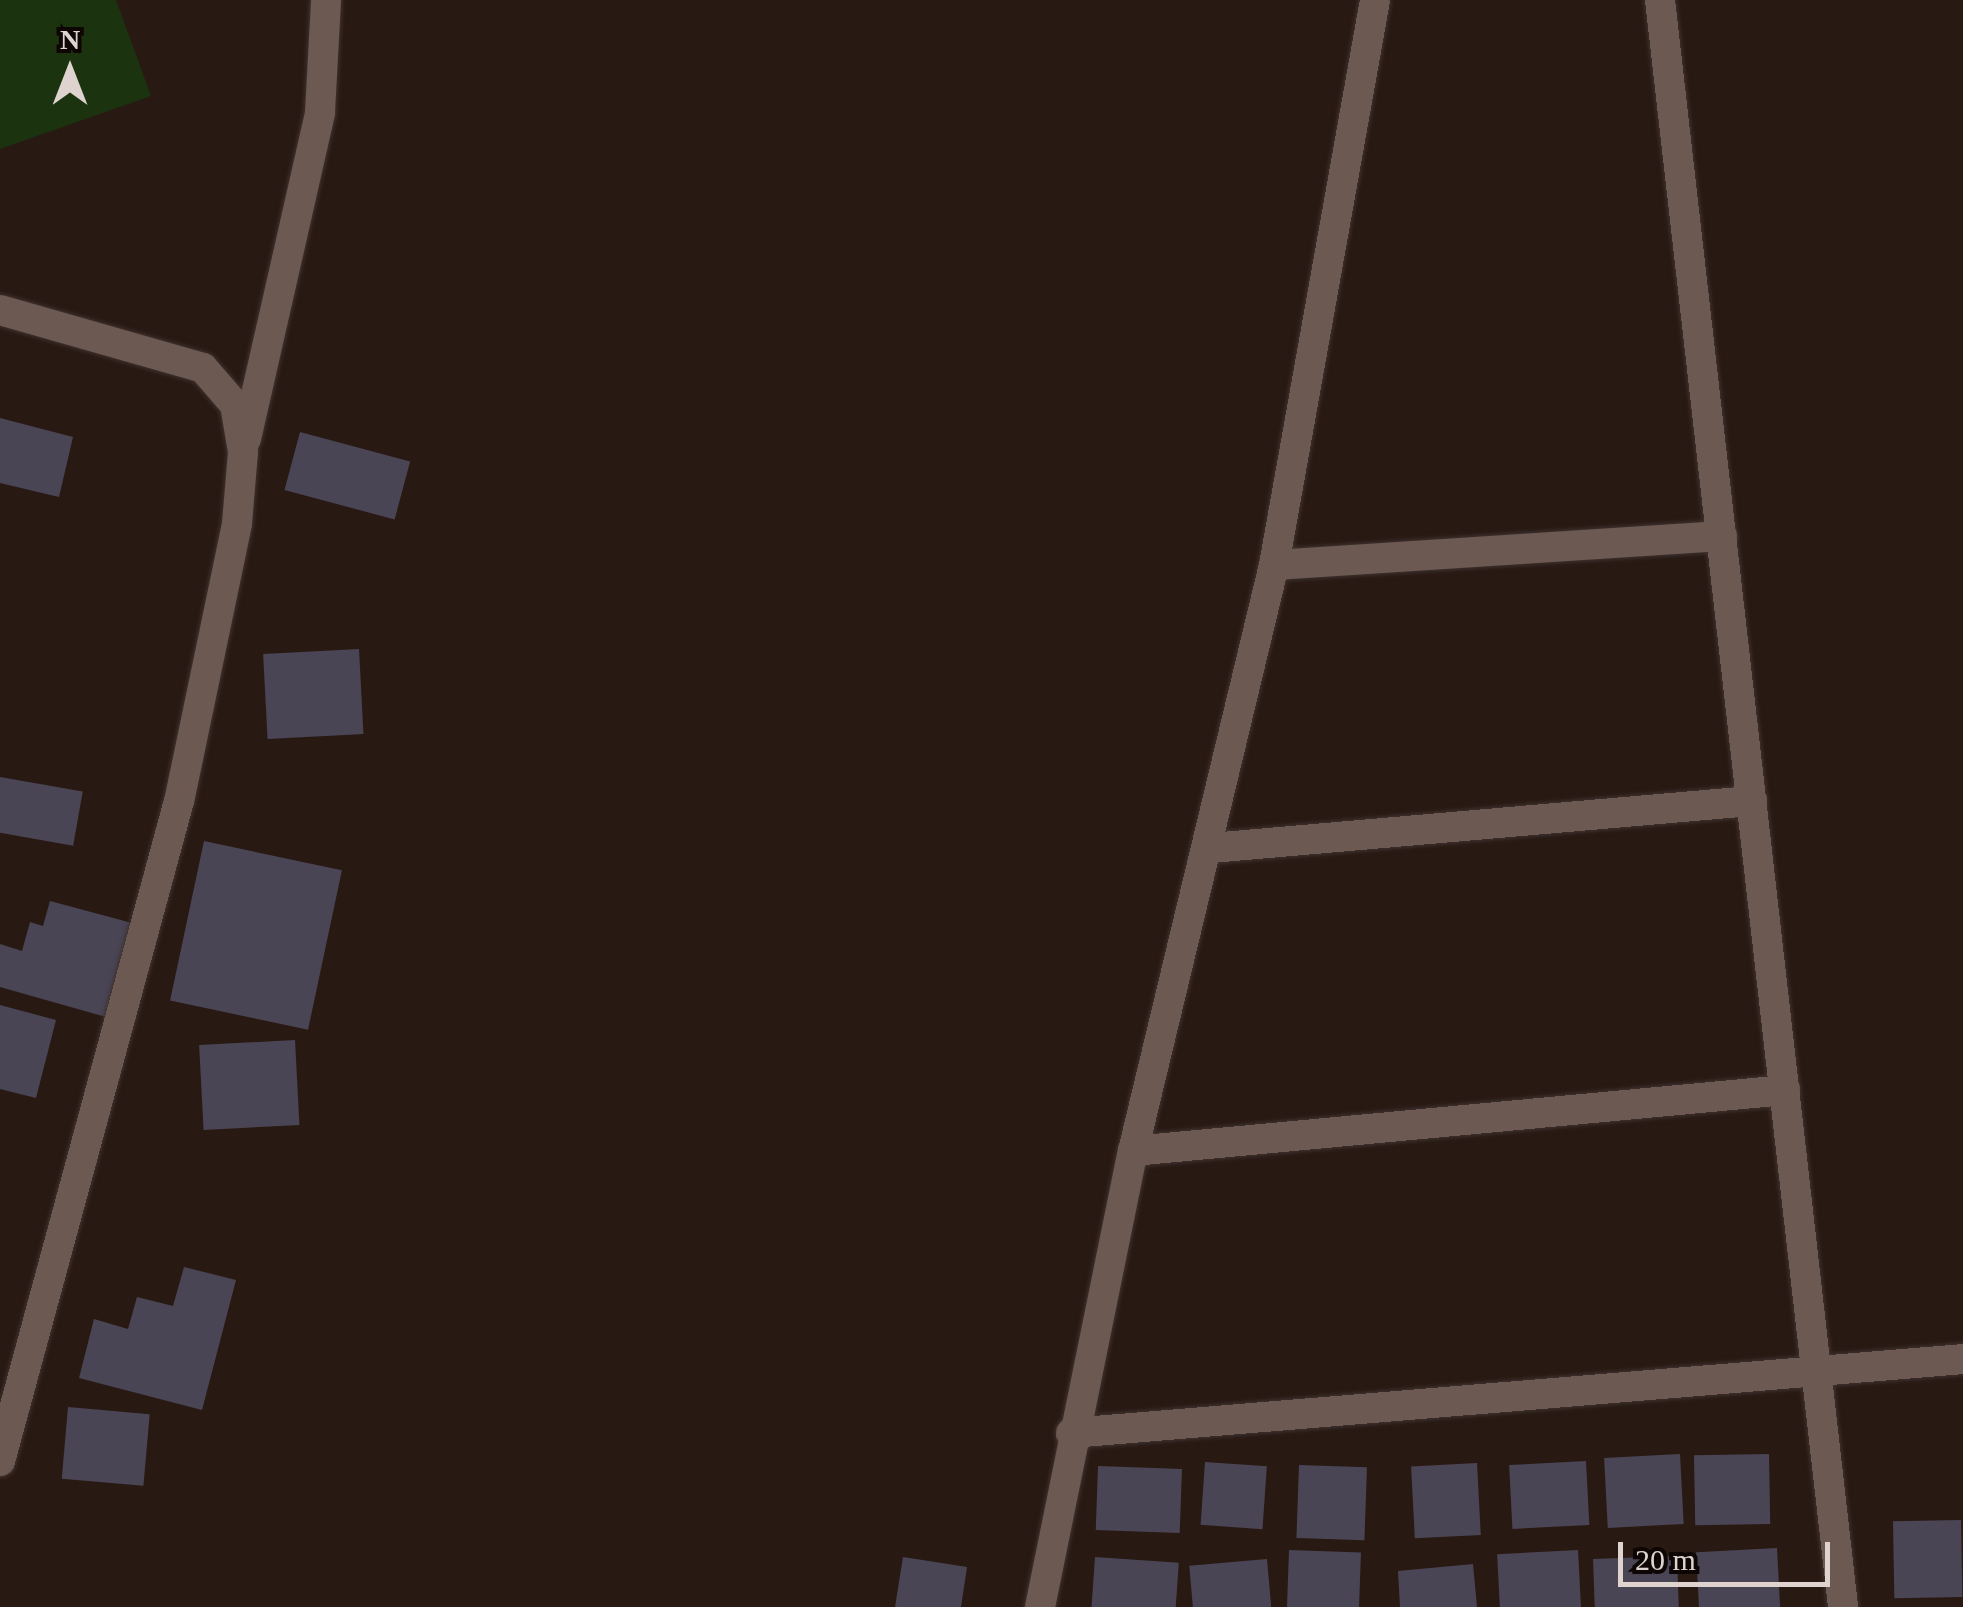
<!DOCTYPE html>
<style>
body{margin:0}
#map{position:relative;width:1963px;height:1607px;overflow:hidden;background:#291913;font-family:Georgia,serif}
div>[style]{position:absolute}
.green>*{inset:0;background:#1c330f}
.building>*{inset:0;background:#4a4555;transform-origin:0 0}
.roads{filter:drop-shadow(0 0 2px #3e322f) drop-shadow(0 0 2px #3e322f)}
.minor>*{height:30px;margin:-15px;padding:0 15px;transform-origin:15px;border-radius:15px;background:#6c5952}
span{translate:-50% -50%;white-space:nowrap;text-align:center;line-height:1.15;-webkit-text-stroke:10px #0d0604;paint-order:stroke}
.north{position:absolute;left:20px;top:20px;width:100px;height:100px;-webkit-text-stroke:8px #0d0604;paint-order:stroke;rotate:0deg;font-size:28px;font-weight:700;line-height:40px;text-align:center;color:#dfd3cf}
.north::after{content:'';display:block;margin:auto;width:35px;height:45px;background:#dfd3cf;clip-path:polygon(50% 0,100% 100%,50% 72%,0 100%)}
.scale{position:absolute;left:1618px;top:1542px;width:212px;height:45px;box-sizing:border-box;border:5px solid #dfd3cf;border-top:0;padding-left:12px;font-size:30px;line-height:35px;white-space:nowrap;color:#dfd3cf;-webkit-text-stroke:8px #0d0604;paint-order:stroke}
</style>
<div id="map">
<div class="green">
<i style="clip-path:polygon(0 0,116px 0,151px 96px,0 149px)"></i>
</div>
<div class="building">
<i style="clip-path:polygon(0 418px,73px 437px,59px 497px,0 483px)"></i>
<i style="left:300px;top:432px;width:114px;height:60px;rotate:15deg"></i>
<i style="left:359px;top:649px;width:85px;height:96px;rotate:87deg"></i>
<i style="left:0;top:777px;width:84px;height:55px;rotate:10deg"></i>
<i style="left:204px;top:841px;width:141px;height:163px;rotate:12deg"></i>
<i style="clip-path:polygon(50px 901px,132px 923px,106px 1017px,0 987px,0 944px,22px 951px,30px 922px,43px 926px)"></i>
<i style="clip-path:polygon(0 1005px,56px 1020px,36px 1098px,0 1089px)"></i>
<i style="left:295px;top:1040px;width:85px;height:96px;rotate:87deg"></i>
<i style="clip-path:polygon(184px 1267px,236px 1280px,202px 1410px,79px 1378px,94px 1319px,128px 1329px,137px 1297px,173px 1306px)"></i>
<i style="left:68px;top:1407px;width:82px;height:72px;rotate:5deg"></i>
<i style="left:1680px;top:1454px;width:70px;height:76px;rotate:87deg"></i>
<i style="left:1769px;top:1454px;width:70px;height:75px;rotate:89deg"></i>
<i style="left:1586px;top:1461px;width:64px;height:77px;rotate:87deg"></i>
<i style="left:1205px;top:1462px;width:62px;height:63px;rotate:4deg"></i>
<i style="left:1477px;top:1463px;width:72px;height:66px;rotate:87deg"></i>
<i style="left:1299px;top:1465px;width:68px;height:73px;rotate:2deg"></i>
<i style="left:1098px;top:1466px;width:84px;height:64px;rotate:2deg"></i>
<i style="left:1961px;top:1520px;width:77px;height:68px;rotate:89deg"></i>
<i style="left:1777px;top:1548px;width:59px;height:81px;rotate:87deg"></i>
<i style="left:1289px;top:1550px;width:72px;height:57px;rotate:2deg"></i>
<i style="left:1578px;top:1550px;width:57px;height:81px;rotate:87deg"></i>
<i style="left:1677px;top:1556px;width:51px;height:84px;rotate:88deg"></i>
<i style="clip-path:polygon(903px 1557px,967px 1567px,961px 1607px,895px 1607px)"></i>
<i style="left:1095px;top:1557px;width:84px;height:50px;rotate:4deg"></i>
<i style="left:1267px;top:1559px;width:48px;height:78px;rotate:85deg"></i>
<i style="clip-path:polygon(1473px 1564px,1477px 1607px,1400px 1607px,1398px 1571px)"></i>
</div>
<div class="roads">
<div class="minor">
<i style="left:1660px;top:0;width:1617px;rotate:83.5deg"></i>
<i style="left:0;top:310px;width:211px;rotate:15.9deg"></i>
<i style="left:203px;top:368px;width:49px;rotate:49.1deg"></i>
<i style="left:235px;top:405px;width:48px;rotate:80.3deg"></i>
<i style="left:243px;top:452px;width:72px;rotate:94.8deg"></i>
<i style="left:237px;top:524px;width:283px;rotate:101.8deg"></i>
<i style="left:179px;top:801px;width:684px;rotate:105.17deg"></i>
<i style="left:246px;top:439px;width:335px;rotate:-77.2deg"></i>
<i style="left:320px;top:112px;width:112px;rotate:-86.9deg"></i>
<i style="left:1274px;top:565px;width:449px;rotate:-3.7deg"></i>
<i style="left:1211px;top:848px;width:543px;rotate:-4.97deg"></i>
<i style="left:1133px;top:1151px;width:655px;rotate:-5.34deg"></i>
<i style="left:1071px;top:1433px;width:895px;rotate:-4.74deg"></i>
<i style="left:1040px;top:1607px;width:465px;rotate:-78.5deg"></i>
<i style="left:1133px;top:1151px;width:603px;rotate:-76.47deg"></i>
<i style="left:1274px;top:565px;width:574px;rotate:-79.86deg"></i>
</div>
</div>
<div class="north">N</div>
<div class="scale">20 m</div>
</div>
